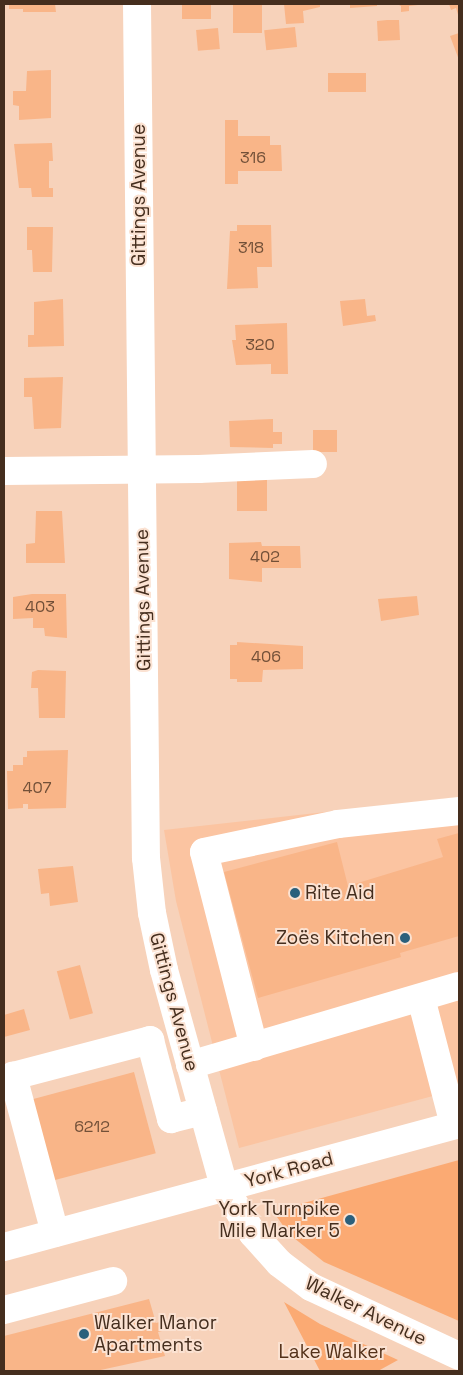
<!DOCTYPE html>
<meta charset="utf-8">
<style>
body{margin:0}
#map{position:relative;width:463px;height:1375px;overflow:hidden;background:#f7d2ba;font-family:"Space Grotesk",sans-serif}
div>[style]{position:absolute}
.built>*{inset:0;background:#fbc4a1}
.green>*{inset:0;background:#fbaa73}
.building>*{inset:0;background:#f9b588;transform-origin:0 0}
.minor>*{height:28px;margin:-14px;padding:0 14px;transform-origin:14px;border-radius:14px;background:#fff}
.major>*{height:28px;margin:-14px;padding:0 14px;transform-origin:14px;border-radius:14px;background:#fff}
.dots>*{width:14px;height:14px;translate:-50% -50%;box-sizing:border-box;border:2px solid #fbe2d2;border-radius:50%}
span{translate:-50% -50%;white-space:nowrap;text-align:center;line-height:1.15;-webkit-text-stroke:4px #fbe2d2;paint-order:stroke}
.number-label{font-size:16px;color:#725038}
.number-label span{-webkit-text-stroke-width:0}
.street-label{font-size:19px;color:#452e1e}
.poi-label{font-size:19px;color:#452e1e}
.left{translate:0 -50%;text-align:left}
.right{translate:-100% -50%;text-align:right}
.park-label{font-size:19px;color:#543119}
.frame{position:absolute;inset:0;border:5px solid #452e1e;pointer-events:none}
</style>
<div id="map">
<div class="built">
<i style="clip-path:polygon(459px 797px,459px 1089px,239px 1148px,176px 901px,164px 830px)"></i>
</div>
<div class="green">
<i style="clip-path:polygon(459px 1160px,459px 1321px,324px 1262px,289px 1234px,277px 1217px,282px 1209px)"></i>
<i style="clip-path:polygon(284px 1302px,320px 1324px,398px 1360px,378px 1371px,320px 1371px)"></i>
</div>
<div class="building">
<i style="clip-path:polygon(9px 4px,55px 4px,56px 12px,23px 12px,23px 9px,9px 9px)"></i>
<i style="left:182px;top:4px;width:29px;height:15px"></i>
<i style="left:233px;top:4px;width:29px;height:29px"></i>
<i style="clip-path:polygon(284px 4px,320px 4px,320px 7px,303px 11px,304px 23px,286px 24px)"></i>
<i style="clip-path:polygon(350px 4px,377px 4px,377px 6px,350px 8px)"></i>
<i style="clip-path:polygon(397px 4px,418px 4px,418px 5px,409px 6px,409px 11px,401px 12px,401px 6px)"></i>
<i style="clip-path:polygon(449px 4px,459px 4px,459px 18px,456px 8px,451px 10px)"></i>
<i style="clip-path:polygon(387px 20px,399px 20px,400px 40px,378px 41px,377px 21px)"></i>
<i style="left:295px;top:27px;width:20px;height:31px;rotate:84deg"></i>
<i style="left:218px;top:28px;width:21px;height:22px;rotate:85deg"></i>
<i style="clip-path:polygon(459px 33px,459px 60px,450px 36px)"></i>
<i style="clip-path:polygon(51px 70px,51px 118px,19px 120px,19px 106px,13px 105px,13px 91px,26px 91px,27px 71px)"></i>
<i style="left:366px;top:73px;width:19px;height:38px;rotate:90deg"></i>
<i style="clip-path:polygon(225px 120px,238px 120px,238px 136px,270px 136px,270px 145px,281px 145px,282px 171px,238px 171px,238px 184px,225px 184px)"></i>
<i style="clip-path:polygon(52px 143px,53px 161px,49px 161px,49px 188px,53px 188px,53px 197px,32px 197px,31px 188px,19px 188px,14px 144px)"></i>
<i style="clip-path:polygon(237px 225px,271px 225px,272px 267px,257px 267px,258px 288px,227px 289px,230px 231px,237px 231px)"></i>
<i style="clip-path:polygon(27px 227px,53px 227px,52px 272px,33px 272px,32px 250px,27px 250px)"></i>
<i style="clip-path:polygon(63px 299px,64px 346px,28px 347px,28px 335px,34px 335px,34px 302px)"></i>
<i style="clip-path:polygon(365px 299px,367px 316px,375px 315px,376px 321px,343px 326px,340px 301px)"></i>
<i style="clip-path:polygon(287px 323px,288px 374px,271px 374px,271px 364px,236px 365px,232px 340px,236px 340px,235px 325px)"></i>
<i style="clip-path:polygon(63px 377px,61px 428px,34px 429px,32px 397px,24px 397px,24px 378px)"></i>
<i style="clip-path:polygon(273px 419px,273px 432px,282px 432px,282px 444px,273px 444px,273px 448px,230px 447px,229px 421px)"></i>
<i style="left:313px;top:430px;width:24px;height:22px"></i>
<i style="left:237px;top:478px;width:30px;height:33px"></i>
<i style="clip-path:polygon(36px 511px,62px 511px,65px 563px,26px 563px,26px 544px,35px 543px)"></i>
<i style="clip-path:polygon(261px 542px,262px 546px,300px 546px,301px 568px,262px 568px,262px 582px,229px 579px,229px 543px)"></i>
<i style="clip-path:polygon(32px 594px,66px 594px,67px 638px,45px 636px,44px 628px,33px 628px,33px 618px,13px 619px,13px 597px)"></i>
<i style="clip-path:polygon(417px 596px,419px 615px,381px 621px,378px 599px)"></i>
<i style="clip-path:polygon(237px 642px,303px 646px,303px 669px,263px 670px,262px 682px,237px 682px,237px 679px,230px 679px,230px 645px,237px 645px)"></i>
<i style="clip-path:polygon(38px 670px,66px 671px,65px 718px,39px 718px,38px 688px,31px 688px,32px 672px)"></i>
<i style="clip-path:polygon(68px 750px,66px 808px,28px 809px,28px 804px,23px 804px,23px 808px,8px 809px,7px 771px,13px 771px,13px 765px,23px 765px,23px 757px,27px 757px,27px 751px)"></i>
<i style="clip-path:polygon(459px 833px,459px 936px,400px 953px,401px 957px,258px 998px,224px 872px,337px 842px,348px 886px,443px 857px,437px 839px)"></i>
<i style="clip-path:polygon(73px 866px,78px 902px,50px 906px,49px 893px,41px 894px,38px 869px)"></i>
<i style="left:80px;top:965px;width:50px;height:24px;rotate:75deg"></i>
<i style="clip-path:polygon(24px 1009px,30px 1030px,4px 1037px,4px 1015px)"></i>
<i style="left:134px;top:1072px;width:84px;height:109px;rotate:75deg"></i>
<i style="clip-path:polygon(149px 1299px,156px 1323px,160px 1322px,162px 1331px,158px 1332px,165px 1356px,96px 1371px,4px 1371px,4px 1336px)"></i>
</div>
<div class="minor">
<i style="left:137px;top:4px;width:854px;rotate:89.4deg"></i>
<i style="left:146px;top:858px;width:55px;rotate:83.8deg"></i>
<i style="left:152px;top:913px;width:58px;rotate:78.1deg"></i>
<i style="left:164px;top:970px;width:225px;rotate:74.5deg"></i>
<i style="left:224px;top:1187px;width:55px;rotate:58.3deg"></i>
<i style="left:253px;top:1234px;width:39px;rotate:48deg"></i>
<i style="left:279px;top:1263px;width:40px;rotate:37deg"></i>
<i style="left:311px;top:1287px;width:163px;rotate:25deg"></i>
<i style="left:4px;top:471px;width:195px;rotate:-0.6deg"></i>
<i style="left:199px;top:469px;width:114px;rotate:-2.5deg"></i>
<i style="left:421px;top:998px;width:131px;rotate:75.4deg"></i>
<i style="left:254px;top:1047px;width:201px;rotate:-104.4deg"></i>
<i style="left:204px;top:852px;width:137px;rotate:-11.8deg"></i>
<i style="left:338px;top:824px;width:122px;rotate:-6.1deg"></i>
<i style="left:190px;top:1065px;width:280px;rotate:-16.4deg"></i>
<i style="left:55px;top:1233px;width:163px;rotate:-105deg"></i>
<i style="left:13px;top:1076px;width:142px;rotate:-14.7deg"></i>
<i style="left:150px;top:1040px;width:82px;rotate:75.1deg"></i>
<i style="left:171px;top:1119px;width:33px;rotate:-14deg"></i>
<i style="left:4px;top:1310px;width:113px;rotate:-14.9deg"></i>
</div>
<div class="major">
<i style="left:4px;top:1247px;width:471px;rotate:-15.1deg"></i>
</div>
<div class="dots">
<i style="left:295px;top:893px;background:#2b607c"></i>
<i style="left:405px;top:938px;background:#2b607c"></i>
<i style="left:350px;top:1220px;background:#2b607c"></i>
<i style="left:84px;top:1334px;background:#2b607c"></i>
</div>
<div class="number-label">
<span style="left:253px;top:158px">316</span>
<span style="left:251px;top:248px">318</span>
<span style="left:260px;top:345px">320</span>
<span style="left:265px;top:557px">402</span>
<span style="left:40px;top:607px">403</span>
<span style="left:266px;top:657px">406</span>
<span style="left:37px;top:788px">407</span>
<span style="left:92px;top:1127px">6212</span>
</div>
<div class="street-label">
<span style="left:139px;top:195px;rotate:-90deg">Gittings Avenue</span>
<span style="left:143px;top:600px;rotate:-91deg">Gittings Avenue</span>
<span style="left:174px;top:1002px;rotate:75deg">Gittings Avenue</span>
<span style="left:289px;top:1170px;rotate:-15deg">York Road</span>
<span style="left:366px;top:1311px;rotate:26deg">Walker Avenue</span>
</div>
<div class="poi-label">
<span class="left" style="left:305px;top:893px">Rite Aid</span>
<span class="right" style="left:395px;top:938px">Zoës Kitchen</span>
<span class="right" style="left:340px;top:1220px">York Turnpike<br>Mile Marker 5</span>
<span class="left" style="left:94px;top:1334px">Walker Manor<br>Apartments</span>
</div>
<div class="park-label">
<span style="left:332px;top:1352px">Lake Walker</span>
</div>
<div class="frame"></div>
</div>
